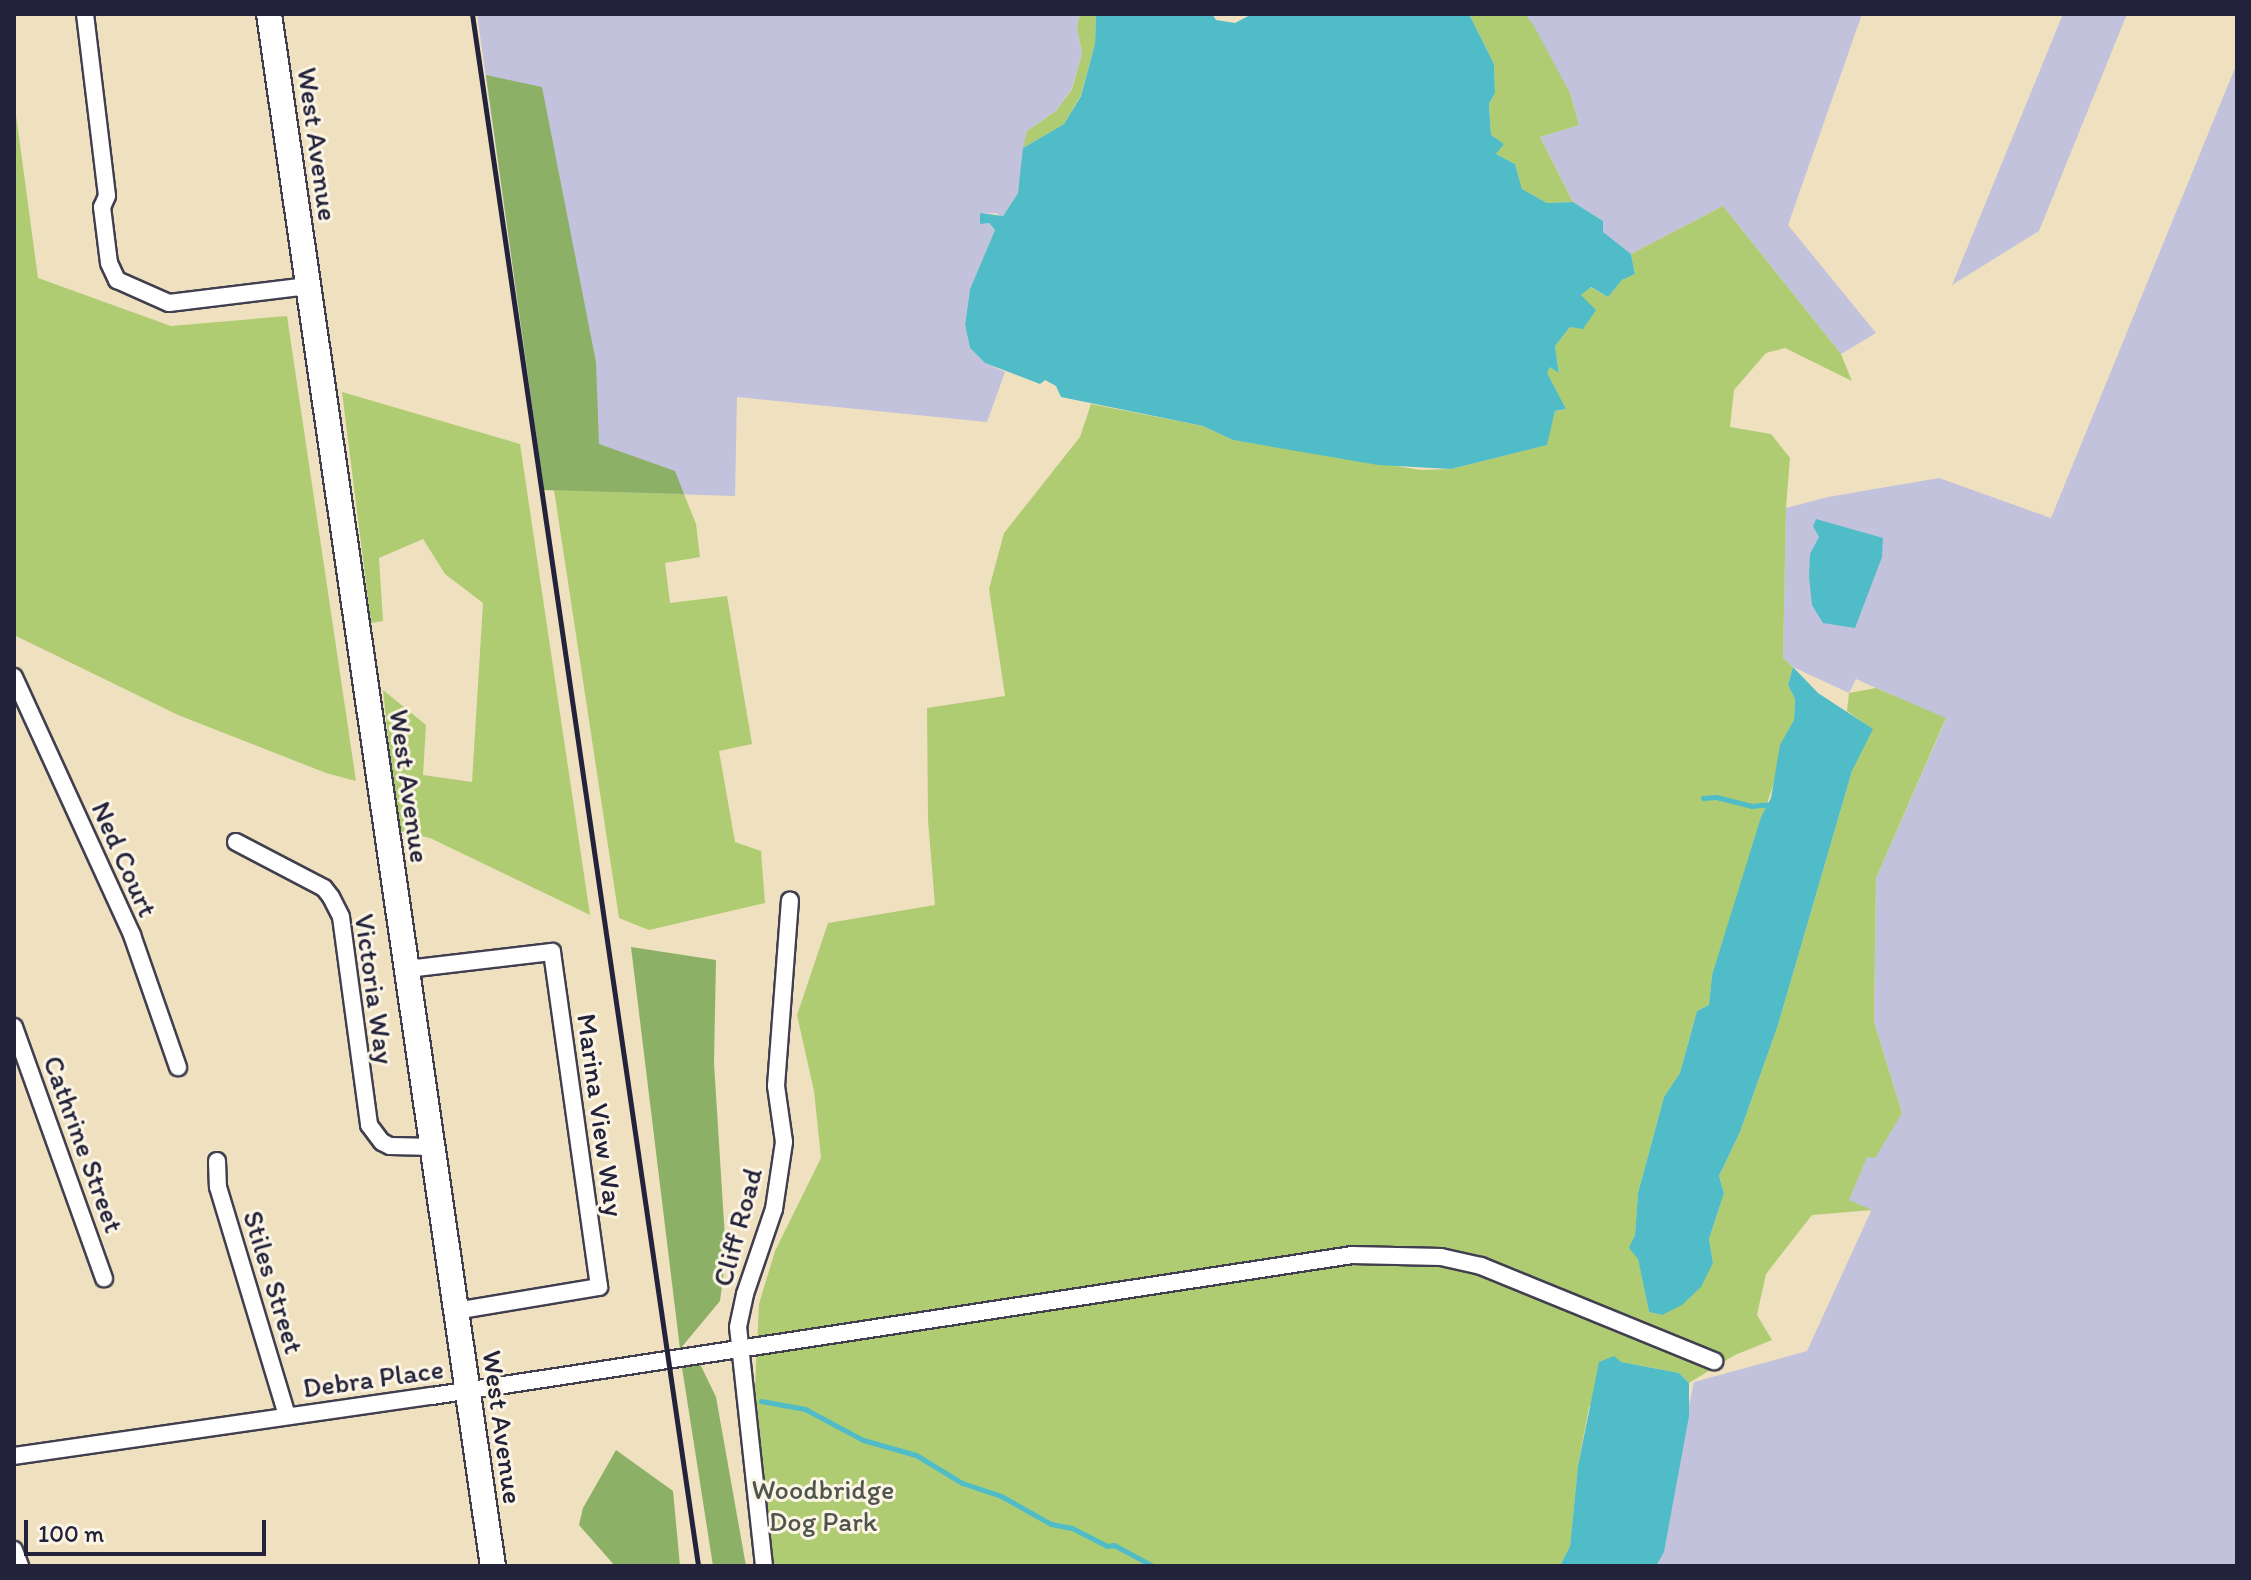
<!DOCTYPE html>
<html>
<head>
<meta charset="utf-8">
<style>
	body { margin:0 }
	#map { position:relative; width:2251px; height:1580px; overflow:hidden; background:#efe1c0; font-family:Itim,sans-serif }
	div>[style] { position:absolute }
	.industrial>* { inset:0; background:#c2c2dc }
	.green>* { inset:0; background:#b0cc73 }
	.forest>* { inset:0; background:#8cb065 }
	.water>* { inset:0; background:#4fbcc8 }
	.stream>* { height:5px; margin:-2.5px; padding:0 2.5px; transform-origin:2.5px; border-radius:2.5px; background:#4fbcc8 }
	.roads { filter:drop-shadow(2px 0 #413f4f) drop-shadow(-2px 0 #413f4f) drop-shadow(0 2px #413f4f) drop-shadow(0 -2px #413f4f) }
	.street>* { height:16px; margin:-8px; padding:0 8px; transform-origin:8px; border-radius:8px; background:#fff }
	.secondary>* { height:24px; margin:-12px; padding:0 12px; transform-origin:12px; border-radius:12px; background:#fff }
	.rail>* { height:5px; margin:-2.5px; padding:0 2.5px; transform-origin:2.5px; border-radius:2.5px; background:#22223b }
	span { translate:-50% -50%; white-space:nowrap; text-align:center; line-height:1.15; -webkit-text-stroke:6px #fcf5e5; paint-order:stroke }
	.street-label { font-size:28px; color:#22223b }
	.park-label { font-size:28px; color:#4d554c }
	.frame { position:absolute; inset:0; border:16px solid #22223b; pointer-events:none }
	.scale { position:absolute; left:24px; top:1520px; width:242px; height:36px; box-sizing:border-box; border:4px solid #22223b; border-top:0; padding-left:10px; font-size:24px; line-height:28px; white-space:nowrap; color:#22223b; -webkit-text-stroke:6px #fcf5e5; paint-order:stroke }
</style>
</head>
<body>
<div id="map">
	<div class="industrial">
		<div style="clip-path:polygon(477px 14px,1080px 14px,1077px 27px,1082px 54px,1072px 88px,1056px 111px,1027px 131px,1018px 193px,1002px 217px,996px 213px,980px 214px,995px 230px,970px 289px,965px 325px,970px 348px,985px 363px,1005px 372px,987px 422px,737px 397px,735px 496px,544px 490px)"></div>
		<div style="clip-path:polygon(1525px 14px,1862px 14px,1788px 225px,1876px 333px,1841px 354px,1723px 206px,1631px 254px,1602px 232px,1603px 221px,1573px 202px,1540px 137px,1579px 125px,1570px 93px)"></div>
		<div style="clip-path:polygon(2063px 14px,2127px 14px,2039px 231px,1952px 285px)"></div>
		<div style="clip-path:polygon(2237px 63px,2237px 1566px,1655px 1566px,1694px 1382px,1807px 1351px,1871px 1211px,1849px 1200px,1867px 1156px,1902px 1113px,1874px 1022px,1876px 878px,1946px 719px,1856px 679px,1849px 693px,1793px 667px,1783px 658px,1786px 508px,1828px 497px,1939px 478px,2051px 518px)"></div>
	</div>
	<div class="green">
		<div style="clip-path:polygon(1080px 14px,1096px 14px,1095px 44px,1081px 95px,1064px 124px,1023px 148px,1027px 131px,1056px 111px,1072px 89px,1082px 54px,1077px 27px)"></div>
		<div style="clip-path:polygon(1469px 14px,1525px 14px,1534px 26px,1570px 93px,1579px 125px,1540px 137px,1573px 202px,1547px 203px,1522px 189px,1515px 164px,1496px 154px,1503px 144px,1491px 135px,1489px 104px,1495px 93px,1494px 64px)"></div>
		<div style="clip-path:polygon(14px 100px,38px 278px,171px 326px,287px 316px,356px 781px,326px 773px,178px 715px,14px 635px)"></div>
		<div style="clip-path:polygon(1723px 206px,1841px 354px,1852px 381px,1785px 348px,1766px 353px,1734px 390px,1730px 427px,1771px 434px,1790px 458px,1786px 508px,1783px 658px,1793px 667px,1788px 685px,1795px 699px,1794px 720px,1712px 975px,1709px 1005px,1697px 1011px,1680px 1073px,1664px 1097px,1638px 1193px,1635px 1235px,1630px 1248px,1638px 1258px,1649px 1312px,1662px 1315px,1713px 1263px,1709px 1239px,1724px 1193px,1719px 1176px,1740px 1132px,1778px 1025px,1852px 771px,1872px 729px,1847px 711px,1849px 693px,1876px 688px,1946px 718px,1876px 878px,1874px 1022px,1902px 1113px,1875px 1158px,1867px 1157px,1849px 1200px,1872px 1210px,1812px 1215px,1766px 1274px,1757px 1315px,1772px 1340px,1735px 1355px,1689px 1383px,1679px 1373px,1621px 1362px,1589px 1407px,1578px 1466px,1570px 1546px,1560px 1566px,767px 1566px,754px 1408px,759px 1304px,775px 1251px,821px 1158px,814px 1091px,797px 1015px,828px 923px,935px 905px,928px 820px,927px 708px,1005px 696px,989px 589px,1004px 533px,1080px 437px,1091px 404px,1203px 426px,1233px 440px,1421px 470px,1451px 469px,1546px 445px,1555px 411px,1566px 409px,1546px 373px,1550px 366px,1559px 372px,1555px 346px,1570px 327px,1581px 295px,1590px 287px,1608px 297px,1622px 280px,1635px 274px,1631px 254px)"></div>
		<div style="clip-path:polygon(342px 392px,520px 444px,590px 915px,430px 838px,398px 831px,383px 690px,426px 725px,423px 775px,472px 782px,483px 603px,445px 574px,423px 539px,379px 558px,383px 621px,371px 623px)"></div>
		<div style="clip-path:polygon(554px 490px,684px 494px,696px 524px,700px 557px,665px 563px,670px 603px,727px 596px,752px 744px,719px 751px,735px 842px,761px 851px,765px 903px,649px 930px,619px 918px)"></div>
	</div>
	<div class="forest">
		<div style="clip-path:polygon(486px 75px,542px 87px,596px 362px,599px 444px,675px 471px,684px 494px,544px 490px)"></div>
		<div style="clip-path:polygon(631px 947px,716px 960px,714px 1063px,726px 1255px,720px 1301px,680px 1349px)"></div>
		<div style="clip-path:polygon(681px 1361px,700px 1364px,716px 1397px,746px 1566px,713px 1566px)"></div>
		<div style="clip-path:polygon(616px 1450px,673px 1491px,680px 1566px,615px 1566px,579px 1525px,583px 1508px)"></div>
	</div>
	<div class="water">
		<div style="clip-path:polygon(1096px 14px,1212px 14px,1216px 20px,1235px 23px,1252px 14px,1469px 14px,1494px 64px,1495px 93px,1489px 104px,1491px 135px,1504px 144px,1496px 154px,1515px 164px,1522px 189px,1547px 203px,1573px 202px,1603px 221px,1603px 232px,1631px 254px,1635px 274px,1622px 280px,1608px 297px,1591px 287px,1581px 295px,1596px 310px,1583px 329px,1570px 327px,1555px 346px,1559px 373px,1550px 367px,1547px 373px,1566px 409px,1555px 411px,1547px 445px,1451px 469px,1378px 465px,1233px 440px,1203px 426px,1061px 397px,1056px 386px,1045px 380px,1040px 384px,985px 363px,970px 348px,965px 325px,970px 289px,995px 230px,989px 223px,980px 224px,980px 213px,1003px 216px,1018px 193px,1023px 148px,1064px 124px,1081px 96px,1095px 44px)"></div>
		<div style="clip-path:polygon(1816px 519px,1883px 538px,1882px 557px,1855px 628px,1823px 623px,1812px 605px,1809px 577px,1810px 554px,1819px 537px,1813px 526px)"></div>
		<div style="clip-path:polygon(1793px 667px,1818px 693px,1873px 729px,1852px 771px,1778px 1025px,1740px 1132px,1719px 1176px,1724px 1193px,1709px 1239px,1713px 1263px,1701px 1287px,1682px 1305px,1662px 1315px,1649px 1312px,1638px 1259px,1629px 1248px,1635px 1235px,1638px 1193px,1664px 1097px,1680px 1073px,1697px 1011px,1709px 1005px,1712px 975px,1761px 817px,1771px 798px,1780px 745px,1794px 720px,1795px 699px,1788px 685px)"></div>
		<div style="clip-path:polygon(1614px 1356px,1621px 1362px,1679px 1373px,1689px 1383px,1689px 1416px,1664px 1552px,1656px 1566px,1560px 1566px,1570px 1546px,1578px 1466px,1599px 1362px)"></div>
	</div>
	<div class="stream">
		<div style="left:1703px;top:798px;width:13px;rotate:-4deg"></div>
		<div style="left:1716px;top:797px;width:36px;rotate:14deg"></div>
		<div style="left:1751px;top:806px;width:22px;rotate:-5deg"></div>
		<div style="left:761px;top:1401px;width:45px;rotate:10.3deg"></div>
		<div style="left:805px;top:1409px;width:66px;rotate:28.1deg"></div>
		<div style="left:863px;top:1440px;width:55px;rotate:15.8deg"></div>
		<div style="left:916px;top:1455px;width:54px;rotate:31.3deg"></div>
		<div style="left:962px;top:1483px;width:41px;rotate:18.4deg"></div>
		<div style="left:1001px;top:1496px;width:57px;rotate:29.2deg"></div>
		<div style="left:1051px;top:1524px;width:21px;rotate:11deg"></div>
		<div style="left:1072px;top:1528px;width:39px;rotate:27deg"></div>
		<div style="left:1107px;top:1546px;width:7px;rotate:-8deg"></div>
		<div style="left:1114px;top:1545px;width:44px;rotate:28.3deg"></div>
	</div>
	<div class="roads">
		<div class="street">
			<div style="left:85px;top:14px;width:183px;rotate:83.1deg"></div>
			<div style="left:107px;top:196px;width:12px;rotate:114deg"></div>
			<div style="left:102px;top:207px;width:56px;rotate:82.9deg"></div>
			<div style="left:109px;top:263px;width:19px;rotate:65deg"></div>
			<div style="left:117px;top:280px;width:57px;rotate:23.9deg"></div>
			<div style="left:169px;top:303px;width:140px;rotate:-7deg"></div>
			<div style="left:14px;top:677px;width:284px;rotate:65.4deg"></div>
			<div style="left:132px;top:935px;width:140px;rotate:70.8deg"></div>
			<div style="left:236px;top:842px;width:99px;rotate:27.6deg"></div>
			<div style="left:324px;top:888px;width:11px;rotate:52deg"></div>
			<div style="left:331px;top:897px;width:22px;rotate:63deg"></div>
			<div style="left:341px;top:917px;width:210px;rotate:82.3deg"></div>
			<div style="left:369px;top:1125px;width:21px;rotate:53deg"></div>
			<div style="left:382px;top:1142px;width:9px;rotate:27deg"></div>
			<div style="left:390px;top:1146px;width:45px;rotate:1.3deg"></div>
			<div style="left:407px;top:969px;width:146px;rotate:-6.7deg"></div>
			<div style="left:552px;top:952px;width:338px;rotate:82deg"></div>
			<div style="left:599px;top:1287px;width:146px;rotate:170.5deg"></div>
			<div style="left:14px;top:1027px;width:267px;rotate:70.3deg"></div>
			<div style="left:217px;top:1161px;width:26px;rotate:88deg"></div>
			<div style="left:218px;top:1187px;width:239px;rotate:73.2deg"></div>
			<div style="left:14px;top:1456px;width:422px;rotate:-8.2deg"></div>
			<div style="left:432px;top:1396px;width:931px;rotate:-8.71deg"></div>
			<div style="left:1352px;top:1255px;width:89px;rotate:1.3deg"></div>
			<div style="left:1441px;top:1257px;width:41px;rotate:12.7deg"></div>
			<div style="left:1481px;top:1266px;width:252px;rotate:22.2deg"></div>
			<div style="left:14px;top:1550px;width:17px;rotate:69deg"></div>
			<div style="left:764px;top:1566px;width:240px;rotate:-96.2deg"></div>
			<div style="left:738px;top:1327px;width:34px;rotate:-78deg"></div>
			<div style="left:745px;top:1294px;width:90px;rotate:-71.2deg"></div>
			<div style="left:774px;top:1209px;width:68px;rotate:-81.5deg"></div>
			<div style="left:784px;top:1142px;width:57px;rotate:-98.1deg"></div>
			<div style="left:776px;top:1086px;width:186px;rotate:-85.7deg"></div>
		</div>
		<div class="secondary">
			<div style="left:269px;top:14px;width:1568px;rotate:81.79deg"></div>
		</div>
	</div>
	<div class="rail">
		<div style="left:472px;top:14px;width:1568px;rotate:81.71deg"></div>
	</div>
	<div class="street-label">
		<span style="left:318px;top:144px;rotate:82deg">West Avenue</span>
		<span style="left:410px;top:786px;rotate:82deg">West Avenue</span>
		<span style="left:125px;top:859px;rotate:66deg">Ned Court</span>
		<span style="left:375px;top:989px;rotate:82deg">Victoria Way</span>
		<span style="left:601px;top:1115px;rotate:82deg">Marina View Way</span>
		<span style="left:84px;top:1144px;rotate:70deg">Cathrine Street</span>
		<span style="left:737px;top:1227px;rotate:-75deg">Cliff Road</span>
		<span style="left:274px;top:1282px;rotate:73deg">Stiles Street</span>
		<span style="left:373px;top:1378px;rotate:-8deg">Debra Place</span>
		<span style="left:503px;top:1427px;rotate:82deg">West Avenue</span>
	</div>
	<div class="park-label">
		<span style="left:823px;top:1505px">Woodbridge<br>Dog Park</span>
	</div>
	<div class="frame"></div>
	<div class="scale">100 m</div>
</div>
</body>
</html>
